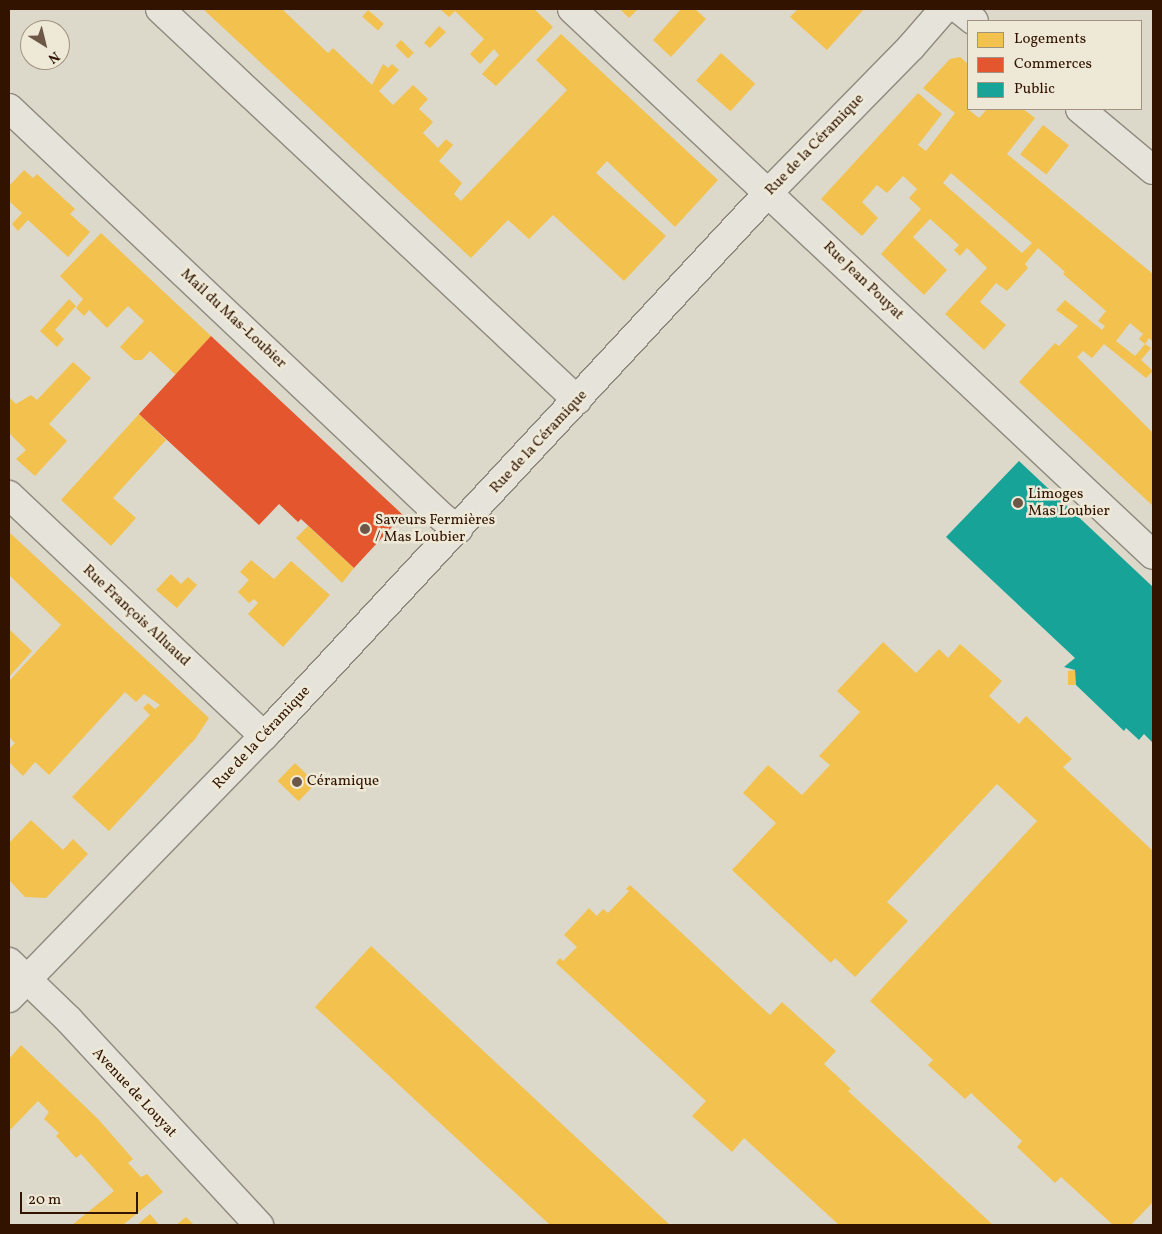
<!DOCTYPE html>
<html>
<head>
<meta charset="utf-8">
<style>
	body { margin:0 }
	#map { position:relative; width:1162px; height:1234px; overflow:hidden; background:#ddd9ca; font-family:Vollkorn,serif }
	div>[style] { position:absolute }
	.homes>* { inset:0; background:#f2c14e; transform-origin:0 0 }
	.shops>* { inset:0; background:#e4572e }
	.public>* { inset:0; background:#17a398 }
	.roads { filter:drop-shadow(1px 0 #8f897e) drop-shadow(-1px 0 #8f897e) drop-shadow(0 1px #8f897e) drop-shadow(0 -1px #8f897e) }
	.minor>* { height:28px; margin:-14px; padding:0 14px; transform-origin:14px; border-radius:14px; background:#e6e3db }
	.dots>* { width:14px; height:14px; translate:-50% -50%; box-sizing:border-box; border:2px solid #eee9d7; border-radius:50% }
	span { translate:-50% -50%; white-space:nowrap; text-align:center; line-height:1.15; -webkit-text-stroke:5px #eee9d7; paint-order:stroke }
	.street-label { font-size:15px; color:#311300 }
	.poi-label { font-size:15px; color:#311300 }
	.left { translate:0 -50%; text-align:left }
	.frame { position:absolute; inset:0; border:10px solid #311300; pointer-events:none }
	.legend { position:absolute; left:967px; top:20px; width:175px; height:90px; box-sizing:border-box; background:#eee9d7; border:1px solid #a29381; margin:0; padding:6px 9px; list-style:none; font-size:15px; color:#311300 }
	.legend li { display:flex; align-items:center; gap:10px; height:25px }
	.legend b { width:25px; border:1px solid #a29381 }
	.north { position:absolute; left:20px; top:20px; width:50px; height:50px; box-sizing:border-box; background:#eee9d7; border:1px solid #a29381; border-radius:50%; rotate:144deg; font-size:14px; font-weight:700; line-height:20px; text-align:center; color:#311300 }
	.north::after { content:''; display:block; margin:auto; width:18px; height:22px; background:#6d5847; clip-path:polygon(50% 0,100% 100%,50% 72%,0 100%) }
	.scale { position:absolute; left:20px; top:1192px; width:118px; height:22px; box-sizing:border-box; border:2px solid #311300; border-top:0; padding-left:6px; font-size:15px; line-height:18px; white-space:nowrap; color:#311300; -webkit-text-stroke:4px #eee9d7; paint-order:stroke }
</style>
</head>
<body>
<div id="map">
	<div class="homes">
		<div style="clip-path:polygon(203px 9px,282px 9px,328px 53px,333px 48px,372px 85px,383px 64px,388px 68px,392px 64px,399px 70px,379px 91px,393px 105px,413px 85px,428px 99px,419px 109px,433px 122px,423px 133px,438px 148px,446px 139px,453px 145px,439px 161px,462px 183px,454px 194px,461px 201px,567px 90px,536px 60px,561px 34px,718px 180px,675px 227px,607px 161px,596px 173px,666px 236px,624px 281px,553px 215px,529px 239px,508px 220px,471px 258px)"></div>
		<div style="clip-path:polygon(440px 9px,534px 9px,553px 27px,496px 86px,482px 74px,499px 55px,494px 49px,480px 64px,470px 54px,484px 39px,455px 11px,449px 17px)"></div>
		<div style="clip-path:polygon(620px 9px,638px 9px,629px 18px)"></div>
		<div style="clip-path:polygon(681px 9px,695px 9px,706px 19px,671px 57px,653px 40px)"></div>
		<div style="clip-path:polygon(798px 9px,864px 9px,827px 50px,790px 17px)"></div>
		<div style="left:368px;top:10px;width:21px;height:9px;rotate:41deg"></div>
		<div style="clip-path:polygon(439px 26px,446px 32px,430px 48px,424px 43px)"></div>
		<div style="left:401px;top:40px;width:18px;height:8px;rotate:45deg"></div>
		<div style="left:721px;top:53px;width:46px;height:37px;rotate:42deg"></div>
		<div style="clip-path:polygon(evenodd,960px 57px,968px 64px,969px 110px,979px 118px,987px 109px,1023px 109px,1035px 118px,1007px 154px,1153px 274px,1153px 342px,1149px 338px,1145px 344px,1151px 348px,1141px 360px,1153px 371px,1146px 378px,1104px 344px,1092px 358px,1083px 351px,1077px 357px,1153px 433px,1153px 506px,1019px 382px,1055px 343px,1059px 346px,1078px 326px,1056px 310px,1065px 300px,1102px 330px,1105px 326px,1098px 321px,1106px 311px,1063px 274px,1065px 272px,1038px 248px,1025px 264px,1028px 268px,1007px 291px,996px 283px,980px 302px,1006px 325px,984px 350px,945px 314px,987px 268px,967px 248px,960px 256px,954px 250px,959px 245px,930px 219px,913px 237px,947px 270px,924px 295px,881px 254px,921px 209px,909px 198px,917px 189px,903px 176px,887px 193px,877px 185px,862px 202px,878px 218px,862px 236px,821px 199px,918px 93px,942px 114px,918px 145px,926px 151px,955px 113px,923px 88px,950px 59px,960px 57px,951px 173px,1032px 243px,1022px 253px,943px 183px,951px 173px,960px 57px,1130px 323px,1143px 334px,1139px 339px,1145px 344px,1135px 356px,1116px 341px,1130px 323px)"></div>
		<div style="left:1043px;top:125px;width:33px;height:37px;rotate:38deg"></div>
		<div style="clip-path:polygon(24px 170px,33px 178px,37px 174px,75px 209px,70px 214px,90px 232px,68px 257px,28px 220px,18px 231px,12px 224px,22px 213px,9px 201px,9px 186px)"></div>
		<div style="clip-path:polygon(101px 233px,211px 336px,176px 375px,150px 351px,142px 360px,134px 360px,120px 347px,144px 321px,128px 306px,107px 328px,89px 310px,84px 316px,76px 308px,83px 299px,60px 276px)"></div>
		<div style="clip-path:polygon(69px 299px,76px 306px,55px 330px,64px 339px,57px 347px,40px 331px)"></div>
		<div style="clip-path:polygon(73px 362px,91px 378px,49px 424px,67px 441px,35px 476px,16px 459px,26px 450px,9px 433px,9px 397px,16px 404px,31px 395px,37px 400px)"></div>
		<div style="clip-path:polygon(139px 414px,166px 440px,113px 498px,136px 518px,111px 546px,61px 500px)"></div>
		<div style="clip-path:polygon(308px 526px,354px 568px,342px 583px,296px 538px)"></div>
		<div style="clip-path:polygon(9px 532px,209px 718px,195px 739px,109px 831px,72px 797px,150px 715px,143px 708px,148px 703px,155px 709px,160px 705px,144px 694px,136px 702px,125px 692px,49px 775px,35px 762px,23px 776px,9px 762px,9px 749px,15px 743px,9px 737px,9px 681px,61px 625px,9px 575px)"></div>
		<div style="clip-path:polygon(251px 560px,274px 579px,291px 561px,330px 595px,283px 647px,248px 614px,258px 603px,254px 599px,249px 603px,238px 592px,249px 580px,240px 572px)"></div>
		<div style="clip-path:polygon(171px 574px,181px 584px,188px 577px,197px 585px,177px 608px,156px 590px)"></div>
		<div style="clip-path:polygon(9px 629px,32px 651px,9px 677px)"></div>
		<div style="clip-path:polygon(883px 642px,916px 673px,939px 649px,948px 658px,960px 644px,1002px 681px,989px 696px,1019px 724px,1026px 716px,1072px 759px,1063px 767px,1153px 851px,1153px 1202px,1131px 1225px,1113px 1225px,1061px 1177px,1055px 1183px,1017px 1147px,1022px 1141px,971px 1093px,965px 1099px,928px 1065px,933px 1060px,870px 1001px,1037px 821px,997px 784px,887px 902px,908px 921px,855px 977px,835px 958px,831px 963px,732px 870px,776px 823px,743px 793px,768px 765px,802px 795px,830px 765px,819px 756px,860px 712px,837px 691px)"></div>
		<div style="clip-path:polygon(1075px 670px,1076px 685px,1068px 685px,1068px 671px)"></div>
		<div style="left:295px;top:763px;width:29px;height:25px;rotate:44deg"></div>
		<div style="clip-path:polygon(31px 820px,63px 850px,73px 839px,88px 854px,46px 898px,25px 897px,9px 880px,9px 843px)"></div>
		<div style="clip-path:polygon(630px 885px,770px 1015px,782px 1002px,836px 1051px,824px 1064px,851px 1089px,848px 1091px,993px 1225px,839px 1225px,744px 1138px,732px 1152px,692px 1116px,706px 1101px,556px 963px,560px 958px,563px 961px,577px 947px,564px 935px,589px 908px,597px 916px,603px 909px,608px 913px,629px 891px,626px 889px)"></div>
		<div style="clip-path:polygon(371px 946px,670px 1225px,550px 1225px,315px 1007px)"></div>
		<div style="clip-path:polygon(21px 1045px,98px 1119px,133px 1159px,128px 1163px,141px 1177px,147px 1174px,163px 1192px,123px 1225px,72px 1225px,114px 1191px,81px 1154px,76px 1158px,56px 1136px,59px 1133px,44px 1119px,49px 1112px,38px 1101px,9px 1131px,9px 1059px)"></div>
		<div style="clip-path:polygon(150px 1214px,159px 1225px,137px 1225px)"></div>
		<div style="clip-path:polygon(186px 1217px,194px 1225px,176px 1225px)"></div>
	</div>
	<div class="shops">
		<div style="clip-path:polygon(211px 336px,403px 515px,354px 568px,301px 519px,298px 522px,279px 504px,259px 525px,139px 414px)"></div>
	</div>
	<div class="public">
		<div style="clip-path:polygon(1019px 461px,1153px 587px,1153px 743px,1144px 734px,1139px 740px,1126px 728px,1124px 731px,1076px 685px,1075px 670px,1064px 667px,1075px 658px,946px 537px)"></div>
	</div>
	<div class="roads">
		<div class="minor">
			<div style="left:160px;top:9px;width:572px;rotate:43.16deg"></div>
			<div style="left:572px;top:9px;width:797px;rotate:43.22deg"></div>
			<div style="left:959px;top:9px;width:19px;rotate:39deg"></div>
			<div style="left:9px;top:108px;width:597px;rotate:43.37deg"></div>
			<div style="left:443px;top:518px;width:19px;rotate:35deg"></div>
			<div style="left:1080px;top:109px;width:95px;rotate:39.9deg"></div>
			<div style="left:9px;top:495px;width:351px;rotate:43.4deg"></div>
			<div style="left:9px;top:962px;width:83px;rotate:44deg"></div>
			<div style="left:69px;top:1020px;width:280px;rotate:47.2deg"></div>
			<div style="left:9px;top:998px;width:366px;rotate:-45.8deg"></div>
			<div style="left:264px;top:736px;width:742px;rotate:-47.13deg"></div>
			<div style="left:769px;top:192px;width:203px;rotate:-45.6deg"></div>
			<div style="left:911px;top:47px;width:50px;rotate:-49deg"></div>
		</div>
	</div>
	<div class="dots">
		<div style="left:1018px;top:503px;background:#6d5847"></div>
		<div style="left:365px;top:529px;background:#6d5847"></div>
		<div style="left:297px;top:782px;background:#6d5847"></div>
	</div>
	<div class="street-label">
		<span style="left:815px;top:145px;rotate:-46deg">Rue de la Céramique</span>
		<span style="left:863px;top:281px;rotate:44deg">Rue Jean Pouyat</span>
		<span style="left:233px;top:319px;rotate:43deg">Mail du Mas-Loubier</span>
		<span style="left:539px;top:442px;rotate:-47deg">Rue de la Céramique</span>
		<span style="left:136px;top:616px;rotate:43deg">Rue François Alluaud</span>
		<span style="left:262px;top:738px;rotate:-47deg">Rue de la Céramique</span>
		<span style="left:134px;top:1093px;rotate:47deg">Avenue de Louyat</span>
	</div>
	<div class="poi-label">
		<span class="left" style="left:1028px;top:503px">Limoges<br>Mas Loubier</span>
		<span class="left" style="left:375px;top:529px">Saveurs Fermières<br>/ Mas Loubier</span>
		<span class="left" style="left:307px;top:782px">Céramique</span>
	</div>
	<div class="frame"></div>
	<ul class="legend">
	<li><b style="height:14px;background:#f2c14e"></b>Logements</li>
	<li><b style="height:14px;background:#e4572e"></b>Commerces</li>
	<li><b style="height:14px;background:#17a398"></b>Public</li>
	</ul>
	<div class="north">N</div>
	<div class="scale">20 m</div>
</div>
</body>
</html>
